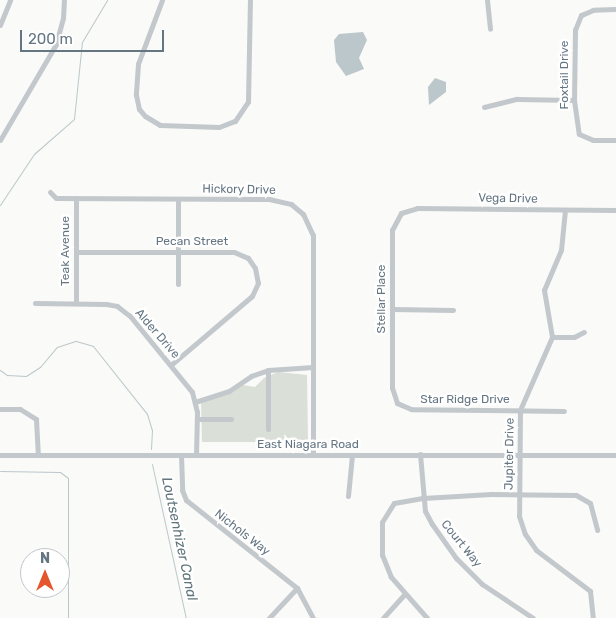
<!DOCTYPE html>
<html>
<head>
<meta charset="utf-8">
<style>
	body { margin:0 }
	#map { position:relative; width:616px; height:618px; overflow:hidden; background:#fafaf8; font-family:Rubik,sans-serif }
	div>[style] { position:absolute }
	.green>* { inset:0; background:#dadfd7 }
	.water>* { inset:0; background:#bbc7cb }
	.stream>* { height:1px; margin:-0.5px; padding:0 0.5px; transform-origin:0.5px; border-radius:0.5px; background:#bbc7cb }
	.minor>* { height:5px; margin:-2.5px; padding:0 2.5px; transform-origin:2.5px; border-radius:2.5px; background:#c3c8cc }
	span { translate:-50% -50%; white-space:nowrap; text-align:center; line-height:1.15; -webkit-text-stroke:5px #fff; paint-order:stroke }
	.street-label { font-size:12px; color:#657683 }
	.water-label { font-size:14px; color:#60757c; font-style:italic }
	.north { position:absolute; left:20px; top:548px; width:50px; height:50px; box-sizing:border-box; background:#fff; border:1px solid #c1c8cd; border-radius:50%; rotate:0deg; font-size:14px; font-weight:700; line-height:20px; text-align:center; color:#657683 }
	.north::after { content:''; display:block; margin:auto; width:18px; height:22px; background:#e4572e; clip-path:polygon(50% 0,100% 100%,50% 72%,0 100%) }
	.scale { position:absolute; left:20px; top:30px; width:144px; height:22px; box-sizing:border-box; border:2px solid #657683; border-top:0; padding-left:6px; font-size:15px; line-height:18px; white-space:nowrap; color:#657683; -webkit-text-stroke:4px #fff; paint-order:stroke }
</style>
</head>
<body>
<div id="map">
	<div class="green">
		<div style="clip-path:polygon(278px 372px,307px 375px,308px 442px,202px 442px,201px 402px,243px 385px,255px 387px,264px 378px)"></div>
	</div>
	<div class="water">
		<div style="clip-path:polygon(363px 32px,367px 40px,359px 58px,364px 69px,346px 76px,336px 62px,334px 40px,339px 34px)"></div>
		<div style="clip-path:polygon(435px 78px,446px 82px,446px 92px,429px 105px,428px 87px)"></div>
	</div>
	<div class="stream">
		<div style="left:0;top:205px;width:61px;rotate:-56.3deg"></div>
		<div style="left:34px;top:154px;width:53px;rotate:-41.2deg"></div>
		<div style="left:74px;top:119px;width:77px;rotate:-84.1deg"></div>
		<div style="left:82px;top:42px;width:49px;rotate:-59.2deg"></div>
		<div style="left:0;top:370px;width:9px;rotate:36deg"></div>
		<div style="left:7px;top:375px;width:19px;rotate:3deg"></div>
		<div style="left:26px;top:376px;width:17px;rotate:-33deg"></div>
		<div style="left:40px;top:367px;width:26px;rotate:-50deg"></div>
		<div style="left:57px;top:347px;width:20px;rotate:-18deg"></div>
		<div style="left:76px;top:341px;width:18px;rotate:16deg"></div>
		<div style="left:93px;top:346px;width:87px;rotate:51.5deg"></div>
		<div style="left:147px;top:414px;width:17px;rotate:73deg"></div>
		<div style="left:152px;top:430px;width:19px;rotate:93deg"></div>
		<div style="left:152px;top:464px;width:158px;rotate:77.6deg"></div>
		<div style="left:0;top:471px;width:60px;rotate:1deg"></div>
		<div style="left:60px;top:472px;width:10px;rotate:37deg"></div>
		<div style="left:68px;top:478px;width:140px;rotate:90deg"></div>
	</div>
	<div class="minor">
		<div style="left:162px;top:0;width:68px;rotate:110.6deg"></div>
		<div style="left:138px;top:64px;width:31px;rotate:94deg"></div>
		<div style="left:136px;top:95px;width:14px;rotate:78deg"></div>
		<div style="left:139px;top:109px;width:9px;rotate:49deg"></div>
		<div style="left:145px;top:116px;width:17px;rotate:31deg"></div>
		<div style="left:160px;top:125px;width:59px;rotate:1.9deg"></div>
		<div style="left:219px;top:127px;width:17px;rotate:-21deg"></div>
		<div style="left:235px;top:121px;width:23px;rotate:-56deg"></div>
		<div style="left:248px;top:102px;width:102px;rotate:-88.9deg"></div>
		<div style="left:487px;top:0;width:29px;rotate:84deg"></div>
		<div style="left:616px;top:9px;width:23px;rotate:178deg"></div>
		<div style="left:593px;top:10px;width:13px;rotate:157deg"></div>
		<div style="left:581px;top:15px;width:16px;rotate:112deg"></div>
		<div style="left:575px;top:30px;width:70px;rotate:90.8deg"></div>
		<div style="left:574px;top:100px;width:34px;rotate:82deg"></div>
		<div style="left:579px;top:134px;width:15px;rotate:23deg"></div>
		<div style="left:593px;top:140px;width:23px"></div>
		<div style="left:0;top:25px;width:27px;rotate:-68deg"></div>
		<div style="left:484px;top:107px;width:34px;rotate:-14deg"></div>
		<div style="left:517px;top:99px;width:57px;rotate:1deg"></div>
		<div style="left:0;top:140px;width:111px;rotate:-59.7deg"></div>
		<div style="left:56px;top:44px;width:27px;rotate:-75deg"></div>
		<div style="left:63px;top:18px;width:18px;rotate:-87deg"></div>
		<div style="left:50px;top:192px;width:8px;rotate:45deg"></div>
		<div style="left:56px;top:198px;width:213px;rotate:0.3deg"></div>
		<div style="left:269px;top:199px;width:23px;rotate:13deg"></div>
		<div style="left:291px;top:204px;width:16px;rotate:40deg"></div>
		<div style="left:303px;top:214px;width:23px;rotate:65deg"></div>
		<div style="left:313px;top:235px;width:219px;rotate:90deg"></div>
		<div style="left:178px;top:199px;width:85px;rotate:90deg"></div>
		<div style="left:565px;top:210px;width:40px;rotate:95.7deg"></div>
		<div style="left:561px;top:250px;width:43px;rotate:113deg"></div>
		<div style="left:544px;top:290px;width:48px;rotate:80.3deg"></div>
		<div style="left:552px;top:337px;width:80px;rotate:113.7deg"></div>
		<div style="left:520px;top:410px;width:106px;rotate:90.5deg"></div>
		<div style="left:519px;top:516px;width:19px;rotate:72deg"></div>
		<div style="left:525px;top:534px;width:19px;rotate:55deg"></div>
		<div style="left:536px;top:550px;width:68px;rotate:37.2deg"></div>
		<div style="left:590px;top:591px;width:27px;rotate:84deg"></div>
		<div style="left:76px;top:252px;width:158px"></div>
		<div style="left:234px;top:252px;width:15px;rotate:23deg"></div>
		<div style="left:248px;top:258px;width:12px;rotate:55deg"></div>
		<div style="left:255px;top:268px;width:15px;rotate:79deg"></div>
		<div style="left:258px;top:283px;width:14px;rotate:115deg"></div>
		<div style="left:252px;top:296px;width:106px;rotate:139.6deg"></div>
		<div style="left:35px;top:303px;width:71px;rotate:0.8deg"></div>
		<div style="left:106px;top:304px;width:11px;rotate:10deg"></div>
		<div style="left:117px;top:306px;width:16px;rotate:38deg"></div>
		<div style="left:130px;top:316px;width:98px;rotate:50.8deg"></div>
		<div style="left:192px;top:392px;width:21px;rotate:76deg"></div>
		<div style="left:197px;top:412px;width:43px;rotate:91.3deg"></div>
		<div style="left:76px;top:303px;width:105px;rotate:-90deg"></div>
		<div style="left:393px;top:309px;width:60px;rotate:1deg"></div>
		<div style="left:552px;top:337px;width:22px"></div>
		<div style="left:574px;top:337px;width:11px;rotate:-27deg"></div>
		<div style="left:268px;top:370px;width:59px;rotate:90deg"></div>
		<div style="left:195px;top:402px;width:36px;rotate:-18deg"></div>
		<div style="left:229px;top:391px;width:27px;rotate:-34deg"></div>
		<div style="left:251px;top:376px;width:18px;rotate:-19deg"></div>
		<div style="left:268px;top:370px;width:45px;rotate:-3.8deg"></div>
		<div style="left:0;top:409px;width:20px"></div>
		<div style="left:20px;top:409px;width:19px;rotate:32deg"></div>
		<div style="left:36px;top:419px;width:36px;rotate:87deg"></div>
		<div style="left:564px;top:411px;width:153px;rotate:-179.3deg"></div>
		<div style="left:411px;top:409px;width:15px;rotate:-157deg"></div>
		<div style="left:397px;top:403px;width:16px;rotate:-108deg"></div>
		<div style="left:392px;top:388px;width:158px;rotate:-90deg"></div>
		<div style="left:392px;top:230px;width:19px;rotate:-62deg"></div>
		<div style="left:401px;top:213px;width:17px;rotate:-17deg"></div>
		<div style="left:417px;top:208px;width:199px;rotate:0.6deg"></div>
		<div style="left:197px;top:419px;width:34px"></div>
		<div style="left:420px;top:454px;width:57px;rotate:85deg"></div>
		<div style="left:425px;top:511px;width:15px;rotate:62deg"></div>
		<div style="left:432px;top:524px;width:42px;rotate:54.8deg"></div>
		<div style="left:456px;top:558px;width:37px;rotate:45deg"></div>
		<div style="left:482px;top:584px;width:61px;rotate:33.7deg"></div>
		<div style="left:0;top:455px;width:616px"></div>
		<div style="left:181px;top:455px;width:35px;rotate:88deg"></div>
		<div style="left:182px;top:490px;width:11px;rotate:68deg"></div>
		<div style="left:186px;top:500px;width:142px;rotate:38.4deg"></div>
		<div style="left:297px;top:588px;width:34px;rotate:62deg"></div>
		<div style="left:348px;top:496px;width:41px;rotate:-84.4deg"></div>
		<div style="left:269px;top:618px;width:41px;rotate:-47deg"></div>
		<div style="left:383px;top:618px;width:31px;rotate:-48deg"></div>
		<div style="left:427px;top:618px;width:55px;rotate:-131.3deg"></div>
		<div style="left:391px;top:577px;width:24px;rotate:-112deg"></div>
		<div style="left:382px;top:555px;width:33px;rotate:-90deg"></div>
		<div style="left:382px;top:522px;width:22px;rotate:-58deg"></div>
		<div style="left:394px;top:503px;width:29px;rotate:-10deg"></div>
		<div style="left:423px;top:498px;width:68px;rotate:-3.4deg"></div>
		<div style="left:491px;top:494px;width:85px;rotate:0.7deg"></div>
		<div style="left:576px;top:495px;width:16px;rotate:30deg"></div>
		<div style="left:590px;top:503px;width:28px;rotate:75deg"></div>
	</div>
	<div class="street-label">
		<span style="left:565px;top:75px;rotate:-90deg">Foxtail Drive</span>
		<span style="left:239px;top:190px;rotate:1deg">Hickory Drive</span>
		<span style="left:508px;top:199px;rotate:1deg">Vega Drive</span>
		<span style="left:192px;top:242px">Pecan Street</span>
		<span style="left:66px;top:251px;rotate:-90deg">Teak Avenue</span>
		<span style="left:382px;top:299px;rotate:-90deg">Stellar Place</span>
		<span style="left:157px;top:334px;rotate:49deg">Alder Drive</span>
		<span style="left:465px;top:400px">Star Ridge Drive</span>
		<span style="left:308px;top:445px">East Niagara Road</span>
		<span style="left:510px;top:454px;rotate:-89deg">Jupiter Drive</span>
		<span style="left:242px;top:533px;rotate:38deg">Nichols Way</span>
		<span style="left:461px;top:544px;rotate:51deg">Court Way</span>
	</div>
	<div class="water-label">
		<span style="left:179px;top:539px;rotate:78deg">Loutsenhizer Canal</span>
	</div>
	<div class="north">N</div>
	<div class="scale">200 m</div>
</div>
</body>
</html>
